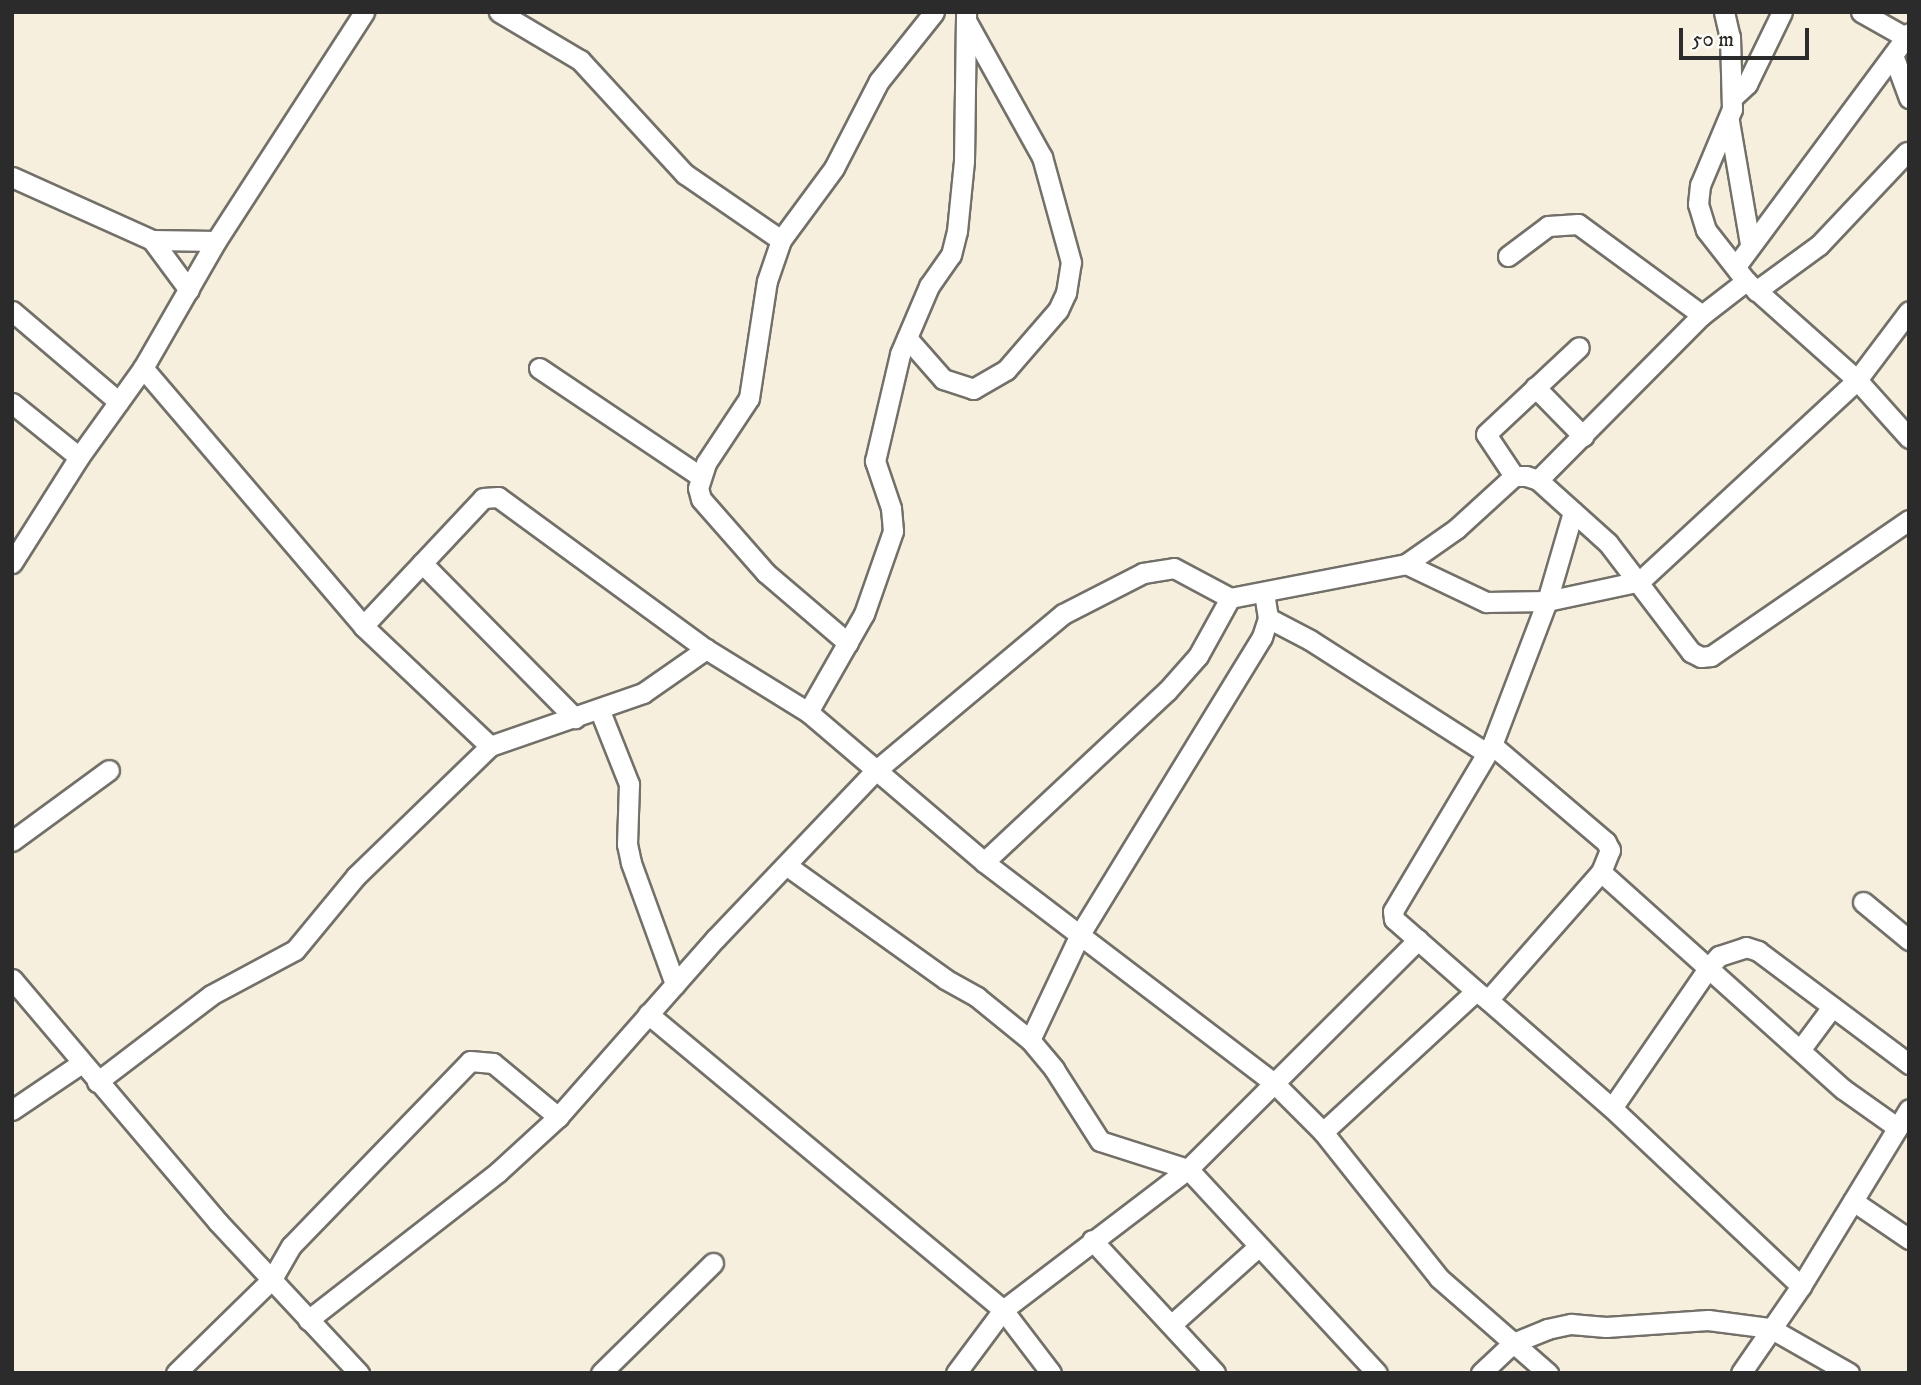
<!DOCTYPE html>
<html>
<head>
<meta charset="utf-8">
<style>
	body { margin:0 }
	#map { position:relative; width:1921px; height:1385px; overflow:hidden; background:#f6efdd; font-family:"IM FELL DW Pica",serif }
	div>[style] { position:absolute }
	.roads { filter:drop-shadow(2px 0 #727069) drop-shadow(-2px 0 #727069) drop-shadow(0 2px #727069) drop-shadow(0 -2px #727069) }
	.street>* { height:19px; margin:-9.5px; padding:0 9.5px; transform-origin:9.5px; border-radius:9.5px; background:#fff }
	span { translate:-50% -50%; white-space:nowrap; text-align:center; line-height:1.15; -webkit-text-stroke:5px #fdfcf7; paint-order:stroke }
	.frame { position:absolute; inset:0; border:14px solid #2b2b2b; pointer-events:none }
	.scale { position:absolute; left:1679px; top:28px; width:130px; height:32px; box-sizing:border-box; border:4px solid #2b2b2b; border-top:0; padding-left:9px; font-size:21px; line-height:24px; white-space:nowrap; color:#2b2b2b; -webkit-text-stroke:5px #fdfcf7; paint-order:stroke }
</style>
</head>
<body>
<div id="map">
	<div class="roads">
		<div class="street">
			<div style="left:499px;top:12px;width:94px;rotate:30.7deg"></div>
			<div style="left:580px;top:60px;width:155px;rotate:47.4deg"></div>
			<div style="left:685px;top:174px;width:116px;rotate:34.5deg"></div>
			<div style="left:1724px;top:12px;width:26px;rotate:77deg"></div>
			<div style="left:1730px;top:37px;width:72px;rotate:88.4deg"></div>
			<div style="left:1732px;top:109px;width:82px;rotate:112.8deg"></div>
			<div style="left:1700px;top:185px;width:19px;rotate:96deg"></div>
			<div style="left:1698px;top:204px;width:27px;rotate:73deg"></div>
			<div style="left:1706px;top:230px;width:65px;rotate:51.9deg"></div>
			<div style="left:1861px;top:12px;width:55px;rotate:29.4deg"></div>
			<div style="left:1893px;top:55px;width:46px;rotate:69.6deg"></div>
			<div style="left:1732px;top:98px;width:21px;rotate:-43deg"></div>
			<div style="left:1747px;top:84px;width:80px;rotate:-64.1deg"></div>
			<div style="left:1729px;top:121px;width:125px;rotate:80.3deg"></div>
			<div style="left:12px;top:177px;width:154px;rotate:24.2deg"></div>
			<div style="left:152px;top:240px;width:64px;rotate:0.9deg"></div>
			<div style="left:152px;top:240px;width:62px;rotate:53.5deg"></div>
			<div style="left:1508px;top:256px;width:50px;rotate:-36.9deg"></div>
			<div style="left:1548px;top:226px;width:30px;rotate:-4deg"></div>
			<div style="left:1578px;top:224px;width:154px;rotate:36.3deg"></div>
			<div style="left:1736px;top:266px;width:290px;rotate:-53.4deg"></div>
			<div style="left:1756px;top:291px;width:78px;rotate:-36.1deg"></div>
			<div style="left:1819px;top:245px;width:128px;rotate:-46.6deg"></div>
			<div style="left:12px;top:311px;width:140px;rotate:40.4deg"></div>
			<div style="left:907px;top:338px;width:55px;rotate:48.7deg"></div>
			<div style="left:943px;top:379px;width:32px;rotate:18deg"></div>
			<div style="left:973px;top:389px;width:38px;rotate:-30deg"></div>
			<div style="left:1006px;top:370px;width:79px;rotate:-49.1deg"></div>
			<div style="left:1058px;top:310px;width:19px;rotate:-65deg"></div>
			<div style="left:1066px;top:293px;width:31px;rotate:-81deg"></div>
			<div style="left:1071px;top:262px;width:109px;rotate:-105.4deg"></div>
			<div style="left:1042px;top:157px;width:154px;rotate:-119.1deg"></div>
			<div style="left:143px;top:368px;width:339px;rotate:49.5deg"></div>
			<div style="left:363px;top:626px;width:175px;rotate:43.4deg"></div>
			<div style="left:539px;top:368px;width:194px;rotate:33.9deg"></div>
			<div style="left:1535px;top:387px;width:69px;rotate:45.6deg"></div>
			<div style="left:12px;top:403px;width:86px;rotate:38.9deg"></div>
			<div style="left:1514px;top:476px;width:50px;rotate:-123.7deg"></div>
			<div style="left:1486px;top:434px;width:127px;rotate:-43.1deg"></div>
			<div style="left:1538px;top:480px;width:233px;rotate:-45.2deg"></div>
			<div style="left:1702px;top:315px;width:56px;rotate:-37.7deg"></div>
			<div style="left:1746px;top:281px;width:149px;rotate:41.7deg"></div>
			<div style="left:1857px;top:380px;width:78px;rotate:48.1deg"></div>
			<div style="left:12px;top:563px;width:125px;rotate:-57.7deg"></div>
			<div style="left:79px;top:457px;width:110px;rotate:-54.3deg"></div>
			<div style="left:143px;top:368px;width:146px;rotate:-60.1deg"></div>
			<div style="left:216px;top:241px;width:273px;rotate:-57.1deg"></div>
			<div style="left:422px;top:563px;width:218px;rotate:45.4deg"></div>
			<div style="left:1406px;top:564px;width:89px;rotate:25.4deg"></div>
			<div style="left:1486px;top:602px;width:61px;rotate:-0.9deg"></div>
			<div style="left:1547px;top:601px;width:95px;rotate:-12.1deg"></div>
			<div style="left:1640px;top:581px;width:296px;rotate:-42.8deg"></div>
			<div style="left:1857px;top:380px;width:86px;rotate:-53deg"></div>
			<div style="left:1268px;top:618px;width:47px;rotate:27.6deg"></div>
			<div style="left:1310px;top:640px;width:210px;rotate:32.6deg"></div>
			<div style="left:363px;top:626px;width:175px;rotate:-46.8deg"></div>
			<div style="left:483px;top:498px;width:15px;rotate:-4deg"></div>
			<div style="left:498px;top:497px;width:258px;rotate:36.2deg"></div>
			<div style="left:706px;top:649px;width:120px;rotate:31.7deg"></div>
			<div style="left:808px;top:712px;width:231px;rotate:40.4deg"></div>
			<div style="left:984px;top:862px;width:365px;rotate:37.3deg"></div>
			<div style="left:1274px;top:1083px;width:69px;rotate:45deg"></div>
			<div style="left:1323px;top:1132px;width:186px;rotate:51.5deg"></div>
			<div style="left:1439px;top:1278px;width:145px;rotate:41.1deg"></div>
			<div style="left:848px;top:643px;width:108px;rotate:-139.5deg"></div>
			<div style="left:766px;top:573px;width:98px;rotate:-131.3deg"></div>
			<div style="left:701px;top:499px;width:11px;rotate:-105deg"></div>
			<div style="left:698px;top:488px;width:26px;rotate:-72deg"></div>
			<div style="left:706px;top:463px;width:78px;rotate:-56.5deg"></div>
			<div style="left:749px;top:398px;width:118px;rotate:-81.3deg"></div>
			<div style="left:767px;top:281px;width:43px;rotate:-71.1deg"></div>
			<div style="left:781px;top:240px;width:89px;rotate:-53.6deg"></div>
			<div style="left:834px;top:168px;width:98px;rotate:-62.7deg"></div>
			<div style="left:879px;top:81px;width:88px;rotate:-51.4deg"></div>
			<div style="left:600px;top:711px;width:79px;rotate:68.3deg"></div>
			<div style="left:629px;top:784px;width:60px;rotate:91.9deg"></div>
			<div style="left:627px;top:844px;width:19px;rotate:78deg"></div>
			<div style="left:631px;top:863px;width:129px;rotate:70deg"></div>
			<div style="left:808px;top:712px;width:113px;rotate:-60.3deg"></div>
			<div style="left:864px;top:614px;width:88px;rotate:-70.7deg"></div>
			<div style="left:893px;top:531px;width:23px;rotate:-95deg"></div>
			<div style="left:891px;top:508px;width:50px;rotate:-108.8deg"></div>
			<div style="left:875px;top:461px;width:110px;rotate:-76.8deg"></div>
			<div style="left:900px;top:354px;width:74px;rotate:-66.9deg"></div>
			<div style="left:929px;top:286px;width:38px;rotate:-55deg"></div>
			<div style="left:951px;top:255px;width:25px;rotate:-76deg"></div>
			<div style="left:957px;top:231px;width:70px;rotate:-84.3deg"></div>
			<div style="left:964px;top:161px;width:149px;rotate:-89.2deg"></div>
			<div style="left:12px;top:841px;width:120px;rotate:-36.2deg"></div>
			<div style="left:984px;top:862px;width:250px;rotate:-43.1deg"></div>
			<div style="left:1167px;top:691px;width:47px;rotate:-48.5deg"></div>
			<div style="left:1198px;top:656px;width:66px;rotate:-61.1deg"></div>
			<div style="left:786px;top:865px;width:196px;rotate:35.6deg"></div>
			<div style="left:945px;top:979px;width:37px;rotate:29deg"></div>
			<div style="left:977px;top:997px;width:68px;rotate:39.1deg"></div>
			<div style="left:1030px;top:1040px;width:38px;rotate:50deg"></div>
			<div style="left:1054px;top:1069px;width:85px;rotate:57.4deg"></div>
			<div style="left:1100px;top:1141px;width:92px;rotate:17.7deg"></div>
			<div style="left:1188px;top:1169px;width:278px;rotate:47.2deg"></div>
			<div style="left:1601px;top:872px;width:325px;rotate:41.9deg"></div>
			<div style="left:1843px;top:1089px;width:67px;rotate:35.3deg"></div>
			<div style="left:1863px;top:902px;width:60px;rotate:39.6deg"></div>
			<div style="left:12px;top:979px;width:319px;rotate:49.7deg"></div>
			<div style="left:218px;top:1222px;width:207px;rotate:47deg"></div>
			<div style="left:1476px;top:991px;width:109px;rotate:-138.7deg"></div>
			<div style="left:1394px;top:919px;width:8px;rotate:-97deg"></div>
			<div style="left:1393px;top:911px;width:193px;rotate:-59.2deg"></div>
			<div style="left:1492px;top:745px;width:154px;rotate:-69.1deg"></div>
			<div style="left:1547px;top:601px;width:93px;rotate:-73.7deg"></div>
			<div style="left:1488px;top:1000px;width:164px;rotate:41.1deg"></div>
			<div style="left:1612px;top:1108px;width:171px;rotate:-55.5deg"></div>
			<div style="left:1709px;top:967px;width:15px;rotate:-48deg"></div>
			<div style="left:1719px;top:956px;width:28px;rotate:-18deg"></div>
			<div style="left:1746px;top:947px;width:13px;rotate:18deg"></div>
			<div style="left:1758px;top:951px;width:189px;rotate:36.8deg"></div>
			<div style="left:648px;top:1014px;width:462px;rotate:39.8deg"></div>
			<div style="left:1003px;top:1310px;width:79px;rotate:52.7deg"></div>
			<div style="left:1030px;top:1040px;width:117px;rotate:-64.7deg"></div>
			<div style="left:1080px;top:934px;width:348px;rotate:-58.5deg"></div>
			<div style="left:1262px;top:637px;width:20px;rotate:-72deg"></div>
			<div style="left:1268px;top:618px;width:25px;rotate:-99deg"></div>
			<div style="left:1800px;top:1050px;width:54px;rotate:-53.3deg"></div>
			<div style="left:97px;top:1082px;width:143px;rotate:-37.3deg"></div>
			<div style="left:211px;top:995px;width:95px;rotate:-28.2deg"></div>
			<div style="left:295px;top:950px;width:96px;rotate:-50.5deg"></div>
			<div style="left:356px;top:876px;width:187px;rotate:-44.1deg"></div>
			<div style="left:490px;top:746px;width:162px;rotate:-19.1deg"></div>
			<div style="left:643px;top:693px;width:77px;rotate:-34.9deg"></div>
			<div style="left:1612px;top:1108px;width:260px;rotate:43.3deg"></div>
			<div style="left:12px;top:1110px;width:82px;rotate:-34.1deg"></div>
			<div style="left:1323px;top:1132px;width:208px;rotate:-42.7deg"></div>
			<div style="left:1476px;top:991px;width:15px;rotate:37deg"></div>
			<div style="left:1488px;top:1000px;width:171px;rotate:-48.6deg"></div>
			<div style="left:1601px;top:872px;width:24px;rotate:-68deg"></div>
			<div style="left:1610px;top:850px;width:9px;rotate:-117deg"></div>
			<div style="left:1606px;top:842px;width:150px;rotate:-139.6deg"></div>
			<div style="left:1853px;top:1201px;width:68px;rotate:34.2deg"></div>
			<div style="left:1092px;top:1240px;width:181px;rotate:47.2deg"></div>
			<div style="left:308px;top:1320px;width:241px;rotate:-37.9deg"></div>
			<div style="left:498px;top:1172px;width:81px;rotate:-42.5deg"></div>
			<div style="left:558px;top:1117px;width:239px;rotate:-48.6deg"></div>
			<div style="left:716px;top:938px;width:229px;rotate:-46.4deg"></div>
			<div style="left:874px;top:772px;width:246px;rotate:-39.9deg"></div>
			<div style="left:1063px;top:614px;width:90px;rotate:-27.1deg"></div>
			<div style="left:1143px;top:573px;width:31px;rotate:-9deg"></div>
			<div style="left:1174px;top:568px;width:64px;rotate:28.2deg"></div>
			<div style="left:1230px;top:598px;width:179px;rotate:-10.9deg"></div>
			<div style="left:1406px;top:564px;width:61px;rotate:-35deg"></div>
			<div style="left:1456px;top:529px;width:79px;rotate:-42.4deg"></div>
			<div style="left:1514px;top:476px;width:12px"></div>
			<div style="left:1526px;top:476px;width:13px;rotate:18deg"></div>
			<div style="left:1538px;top:480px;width:94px;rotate:42deg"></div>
			<div style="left:1608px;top:543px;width:137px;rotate:52.7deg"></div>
			<div style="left:1691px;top:652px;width:11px;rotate:27deg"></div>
			<div style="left:1701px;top:657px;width:10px;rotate:-6deg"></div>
			<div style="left:1711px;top:656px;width:240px;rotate:-34.5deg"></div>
			<div style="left:1171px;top:1325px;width:118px;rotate:-41.9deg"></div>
			<div style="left:176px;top:1373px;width:134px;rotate:-44.4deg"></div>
			<div style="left:272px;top:1279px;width:38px;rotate:-60deg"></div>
			<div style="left:291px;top:1246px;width:257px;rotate:-45.9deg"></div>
			<div style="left:470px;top:1061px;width:23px;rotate:5deg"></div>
			<div style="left:493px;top:1063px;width:85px;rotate:39.7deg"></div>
			<div style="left:601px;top:1373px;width:157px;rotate:-44.5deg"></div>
			<div style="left:956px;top:1373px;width:79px;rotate:-53.3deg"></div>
			<div style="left:1003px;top:1310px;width:233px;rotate:-37.3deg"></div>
			<div style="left:1188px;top:1169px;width:325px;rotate:-44.9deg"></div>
			<div style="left:1481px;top:1373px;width:44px;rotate:-43.2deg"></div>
			<div style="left:1513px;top:1343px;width:37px;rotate:-22deg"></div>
			<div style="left:1547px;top:1329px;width:25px;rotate:-12deg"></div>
			<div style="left:1571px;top:1324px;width:35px;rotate:5deg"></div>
			<div style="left:1606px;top:1327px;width:102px;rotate:-3.9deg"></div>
			<div style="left:1708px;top:1320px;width:63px;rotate:7.4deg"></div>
			<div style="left:1770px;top:1328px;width:91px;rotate:29.7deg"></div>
			<div style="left:1741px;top:1373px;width:106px;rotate:-55.4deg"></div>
			<div style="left:1801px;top:1286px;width:207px;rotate:-58.6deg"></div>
		</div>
	</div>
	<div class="frame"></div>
	<div class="scale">50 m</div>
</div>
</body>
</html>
